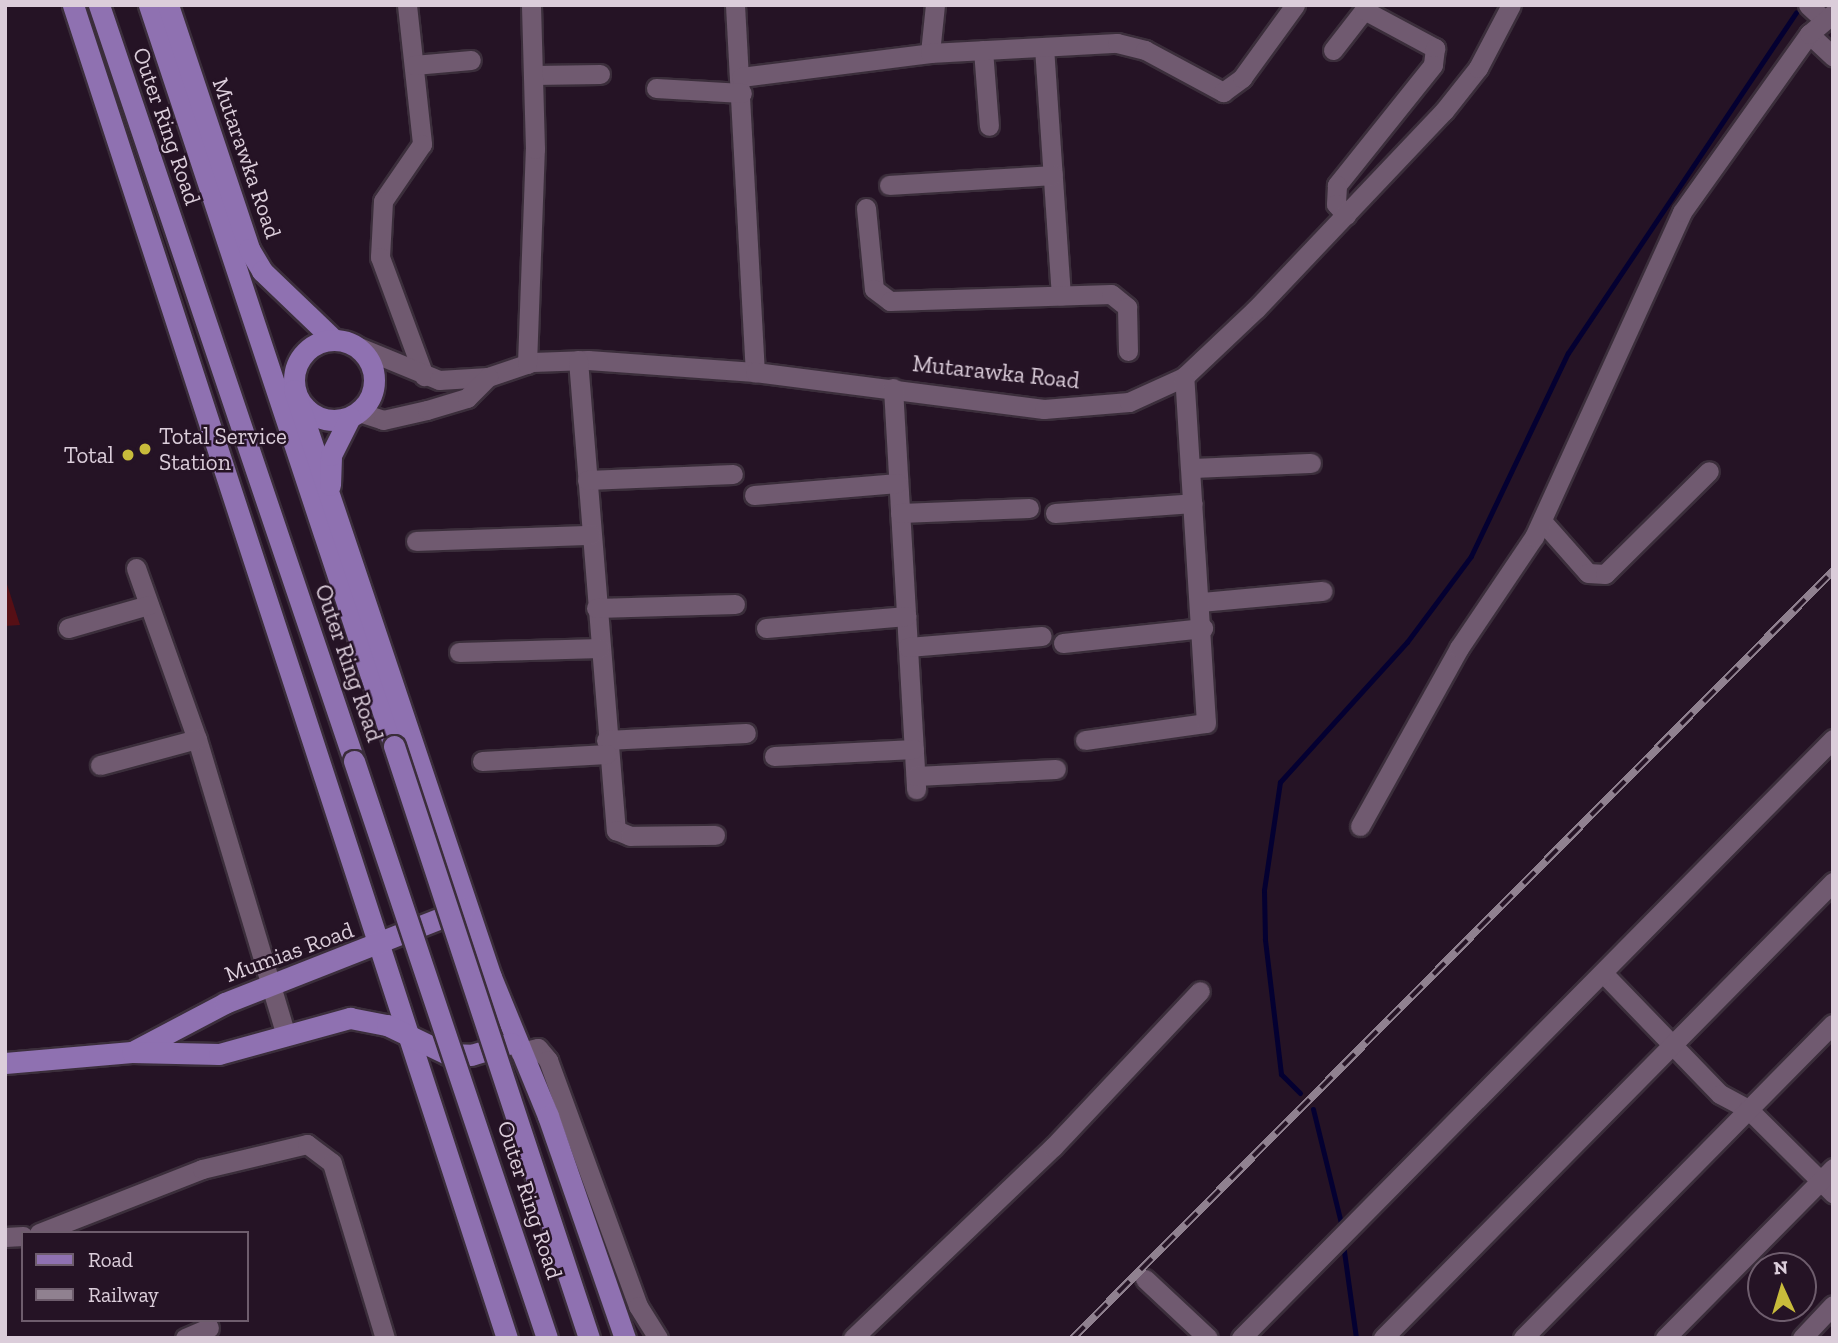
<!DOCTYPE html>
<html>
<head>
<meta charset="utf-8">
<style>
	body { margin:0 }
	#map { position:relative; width:1838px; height:1343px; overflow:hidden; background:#251325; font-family:"Zilla Slab",serif }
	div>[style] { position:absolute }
	.green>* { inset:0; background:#560f15 }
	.stream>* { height:5px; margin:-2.5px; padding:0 2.5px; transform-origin:2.5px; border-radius:2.5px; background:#040031 }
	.roads { filter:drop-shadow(2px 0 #3b2e3b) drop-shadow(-2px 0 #3b2e3b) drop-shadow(0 2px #3b2e3b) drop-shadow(0 -2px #3b2e3b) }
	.minor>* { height:19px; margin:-9.5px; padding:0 9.5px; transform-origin:9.5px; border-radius:9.5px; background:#705a70 }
	.major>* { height:21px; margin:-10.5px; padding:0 10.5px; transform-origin:10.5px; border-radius:10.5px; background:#8f71b1 }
	.major>.ring { margin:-10.5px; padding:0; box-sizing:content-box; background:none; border:21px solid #8f71b1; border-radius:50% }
	.rail>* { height:8px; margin-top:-4px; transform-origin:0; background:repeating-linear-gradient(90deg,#251325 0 16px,#908190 0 32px); box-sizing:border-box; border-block:2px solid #908190 }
	.bridges { filter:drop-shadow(2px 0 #3b2e3b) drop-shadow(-2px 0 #3b2e3b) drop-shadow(0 2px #3b2e3b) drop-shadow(0 -2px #3b2e3b) }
	.major-bridge>* { height:21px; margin:-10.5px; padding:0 10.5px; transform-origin:10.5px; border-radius:10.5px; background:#8f71b1 }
	.dots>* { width:19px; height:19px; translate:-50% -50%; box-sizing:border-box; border:4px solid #251325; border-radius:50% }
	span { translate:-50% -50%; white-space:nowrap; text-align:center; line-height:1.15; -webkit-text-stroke:5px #251325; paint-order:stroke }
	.street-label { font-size:23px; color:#dbcdda }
	.poi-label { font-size:23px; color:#dbcdda }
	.left { translate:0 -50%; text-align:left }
	.right { translate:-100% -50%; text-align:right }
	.frame { position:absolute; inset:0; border:7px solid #dbcdda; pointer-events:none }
	.legend { position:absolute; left:21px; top:1231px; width:228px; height:91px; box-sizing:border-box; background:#251325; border:2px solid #6e5d6d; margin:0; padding:9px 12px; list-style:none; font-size:21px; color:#dbcdda }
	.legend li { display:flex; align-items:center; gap:14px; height:35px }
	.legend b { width:35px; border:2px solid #6e5d6d }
	.north { position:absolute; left:1747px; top:1252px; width:70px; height:70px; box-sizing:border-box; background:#251325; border:2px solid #6e5d6d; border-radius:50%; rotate:356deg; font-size:19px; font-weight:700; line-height:28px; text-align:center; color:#dbcdda }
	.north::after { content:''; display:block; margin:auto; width:24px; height:32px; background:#c8bb3b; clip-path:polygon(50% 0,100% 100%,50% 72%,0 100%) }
</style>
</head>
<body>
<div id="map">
	<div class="green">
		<div style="clip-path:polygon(5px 578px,20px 625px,5px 626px)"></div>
	</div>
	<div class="stream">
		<div style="left:1300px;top:1093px;width:27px;rotate:-135deg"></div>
		<div style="left:1281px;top:1074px;width:136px;rotate:-96.8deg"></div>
		<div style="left:1265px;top:939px;width:49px;rotate:-91.2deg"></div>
		<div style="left:1264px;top:890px;width:109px;rotate:-81.6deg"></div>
		<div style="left:1280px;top:782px;width:189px;rotate:-47.8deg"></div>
		<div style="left:1407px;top:642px;width:107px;rotate:-53.3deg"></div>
		<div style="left:1471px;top:556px;width:225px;rotate:-64.5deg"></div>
		<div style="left:1568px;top:353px;width:410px;rotate:-56.2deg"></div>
		<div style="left:1313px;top:1109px;width:122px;rotate:76.2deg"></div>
		<div style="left:1343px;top:1244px;width:95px;rotate:82.1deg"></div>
	</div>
	<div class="roads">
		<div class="minor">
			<div style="left:407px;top:5px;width:140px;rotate:83.8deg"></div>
			<div style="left:422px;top:144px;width:69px;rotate:124.4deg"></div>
			<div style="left:383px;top:201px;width:56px;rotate:93.1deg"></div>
			<div style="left:380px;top:257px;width:127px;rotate:69.7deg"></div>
			<div style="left:735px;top:5px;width:368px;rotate:86.9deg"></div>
			<div style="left:1808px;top:5px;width:21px;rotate:43deg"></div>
			<div style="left:1809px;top:34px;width:33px;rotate:43deg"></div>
			<div style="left:1044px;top:47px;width:249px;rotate:86.1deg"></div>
			<div style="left:983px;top:50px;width:76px;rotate:85.5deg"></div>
			<div style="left:1333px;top:50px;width:51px;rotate:-52.2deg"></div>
			<div style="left:1364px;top:10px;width:81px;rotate:28.2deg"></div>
			<div style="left:1435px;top:48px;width:17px;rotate:97deg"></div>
			<div style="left:1433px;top:65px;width:154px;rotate:128.7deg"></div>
			<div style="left:1337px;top:185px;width:19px;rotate:93deg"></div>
			<div style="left:1336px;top:204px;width:15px;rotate:48deg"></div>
			<div style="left:930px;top:53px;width:48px;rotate:-84.1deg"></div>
			<div style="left:414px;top:65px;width:57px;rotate:-5deg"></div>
			<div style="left:534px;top:75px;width:66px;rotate:-0.9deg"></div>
			<div style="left:741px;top:77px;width:191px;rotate:-7.2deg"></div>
			<div style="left:930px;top:53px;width:187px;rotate:-3.1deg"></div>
			<div style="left:1117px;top:43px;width:29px;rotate:14deg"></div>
			<div style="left:1145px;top:50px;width:89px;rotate:28.3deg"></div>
			<div style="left:1223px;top:92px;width:24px;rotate:-36deg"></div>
			<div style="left:1242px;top:78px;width:90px;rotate:-54deg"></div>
			<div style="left:656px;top:88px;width:86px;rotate:3.3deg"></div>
			<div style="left:889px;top:185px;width:164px;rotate:-3.5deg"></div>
			<div style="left:866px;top:208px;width:81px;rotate:84.4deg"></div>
			<div style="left:874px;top:289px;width:20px;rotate:37deg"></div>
			<div style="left:890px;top:301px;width:221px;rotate:-1.8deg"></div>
			<div style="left:1111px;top:294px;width:21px;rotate:39deg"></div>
			<div style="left:1127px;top:307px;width:44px;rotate:88.7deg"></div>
			<div style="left:354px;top:345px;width:92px;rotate:22.4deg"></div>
			<div style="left:439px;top:380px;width:49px;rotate:-3.5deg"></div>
			<div style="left:488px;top:377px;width:46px;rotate:-18.8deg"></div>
			<div style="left:532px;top:362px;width:56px;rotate:-2deg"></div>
			<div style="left:588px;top:360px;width:167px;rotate:4.1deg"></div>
			<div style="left:755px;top:372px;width:291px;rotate:7.3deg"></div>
			<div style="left:1044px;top:409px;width:85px;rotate:-4.7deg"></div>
			<div style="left:1129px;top:402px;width:60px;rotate:-24.4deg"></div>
			<div style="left:1184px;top:377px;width:99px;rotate:-43.4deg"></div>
			<div style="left:1256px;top:309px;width:273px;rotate:-46.5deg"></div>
			<div style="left:1444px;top:111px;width:55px;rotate:-51.7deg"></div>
			<div style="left:1478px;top:68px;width:71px;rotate:-62.4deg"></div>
			<div style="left:578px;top:360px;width:472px;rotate:85.4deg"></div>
			<div style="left:616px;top:830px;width:15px;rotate:23deg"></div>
			<div style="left:630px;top:836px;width:85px;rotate:-0.7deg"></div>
			<div style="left:527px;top:364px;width:215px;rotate:-87.9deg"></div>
			<div style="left:535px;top:149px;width:144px;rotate:-91.6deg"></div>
			<div style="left:893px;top:388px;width:402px;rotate:86.7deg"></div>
			<div style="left:359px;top:412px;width:25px;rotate:18deg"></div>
			<div style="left:383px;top:420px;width:45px;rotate:-12.8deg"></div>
			<div style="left:427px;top:410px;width:42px;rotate:-16.7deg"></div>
			<div style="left:467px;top:398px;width:30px;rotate:-45deg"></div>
			<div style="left:1191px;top:468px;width:120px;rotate:-2.4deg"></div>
			<div style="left:587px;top:480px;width:146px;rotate:-2.4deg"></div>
			<div style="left:754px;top:495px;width:144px;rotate:-4.8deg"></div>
			<div style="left:900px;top:513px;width:129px;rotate:-2.2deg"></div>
			<div style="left:1055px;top:513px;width:138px;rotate:-4.1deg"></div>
			<div style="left:1542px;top:521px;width:69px;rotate:48.5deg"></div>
			<div style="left:1588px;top:573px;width:17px;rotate:3deg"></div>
			<div style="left:1605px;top:574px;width:146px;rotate:-44.7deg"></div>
			<div style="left:416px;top:541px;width:175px;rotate:-2deg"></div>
			<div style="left:136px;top:568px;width:182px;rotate:70.4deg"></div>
			<div style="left:197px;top:739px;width:310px;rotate:73.3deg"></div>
			<div style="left:1201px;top:602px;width:122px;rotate:-5.2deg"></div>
			<div style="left:596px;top:608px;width:139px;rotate:-1.6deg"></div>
			<div style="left:68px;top:628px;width:84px;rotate:-15.9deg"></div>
			<div style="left:766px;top:628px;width:141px;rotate:-4.9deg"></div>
			<div style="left:1063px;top:643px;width:141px;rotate:-6.1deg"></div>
			<div style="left:908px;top:647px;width:134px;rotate:-4.7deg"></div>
			<div style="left:459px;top:652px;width:141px;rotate:-1.6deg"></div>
			<div style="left:606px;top:740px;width:140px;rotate:-2.9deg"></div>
			<div style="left:1085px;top:740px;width:122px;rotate:-8deg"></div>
			<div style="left:1206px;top:723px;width:347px;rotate:-93.6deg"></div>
			<div style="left:774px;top:756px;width:140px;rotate:-2.9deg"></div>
			<div style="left:482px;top:761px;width:125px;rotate:-3.2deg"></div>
			<div style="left:100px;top:765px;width:100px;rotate:-15deg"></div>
			<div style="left:916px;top:776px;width:140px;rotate:-2.9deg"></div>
			<div style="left:1360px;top:826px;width:204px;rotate:-60.9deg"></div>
			<div style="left:1459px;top:648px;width:134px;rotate:-56deg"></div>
			<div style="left:1534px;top:537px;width:357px;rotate:-65.5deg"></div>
			<div style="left:1682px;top:212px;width:219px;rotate:-54.5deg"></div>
			<div style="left:1809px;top:34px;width:31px;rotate:-40deg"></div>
			<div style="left:1603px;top:973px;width:168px;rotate:46deg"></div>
			<div style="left:1720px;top:1094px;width:32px;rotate:28deg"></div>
			<div style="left:1748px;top:1109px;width:120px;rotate:44.7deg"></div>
			<div style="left:520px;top:1052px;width:18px;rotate:-13deg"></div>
			<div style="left:538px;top:1048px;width:16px;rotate:50deg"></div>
			<div style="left:548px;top:1060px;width:262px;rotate:69.9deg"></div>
			<div style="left:638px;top:1306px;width:38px;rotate:58deg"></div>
			<div style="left:39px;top:1233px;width:175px;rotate:-21.4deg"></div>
			<div style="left:202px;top:1169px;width:108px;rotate:-13.4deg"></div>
			<div style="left:307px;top:1144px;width:31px;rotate:37deg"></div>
			<div style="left:332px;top:1163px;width:183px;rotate:73.2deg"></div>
			<div style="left:5px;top:1237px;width:18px;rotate:-3deg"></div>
			<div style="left:1145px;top:1279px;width:86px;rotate:43.1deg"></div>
			<div style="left:185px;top:1338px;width:26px;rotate:-23deg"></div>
			<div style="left:853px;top:1338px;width:277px;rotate:-43.7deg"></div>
			<div style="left:1053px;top:1147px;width:214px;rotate:-46.7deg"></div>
			<div style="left:1241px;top:1338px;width:842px;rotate:-45.34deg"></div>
			<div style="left:1383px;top:1338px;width:641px;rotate:-45.38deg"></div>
			<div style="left:1523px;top:1338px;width:441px;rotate:-45.4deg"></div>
			<div style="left:1665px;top:1338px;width:239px;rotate:-45.3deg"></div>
			<div style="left:1802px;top:1338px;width:45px;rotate:-46.8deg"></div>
		</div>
		<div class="major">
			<div style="left:73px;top:5px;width:1402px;rotate:71.97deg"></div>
			<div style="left:99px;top:5px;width:798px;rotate:71.36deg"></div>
			<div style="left:149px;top:5px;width:780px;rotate:71.7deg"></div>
			<div style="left:168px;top:5px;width:257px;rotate:71.6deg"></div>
			<div style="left:249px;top:249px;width:26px;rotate:59deg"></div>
			<div style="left:262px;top:271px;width:98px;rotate:43.8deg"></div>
			<div class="ring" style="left:294px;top:340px;width:59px;height:59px"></div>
			<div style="left:294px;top:390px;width:619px;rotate:71.45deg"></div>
			<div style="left:491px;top:977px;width:150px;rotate:67.7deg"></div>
			<div style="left:548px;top:1116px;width:235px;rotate:70.9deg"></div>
			<div style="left:330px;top:485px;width:30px;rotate:-88deg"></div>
			<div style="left:331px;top:455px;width:42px;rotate:-63.4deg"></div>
			<div style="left:134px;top:1051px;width:103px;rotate:-27.8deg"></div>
			<div style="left:225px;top:1003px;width:257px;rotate:-21.5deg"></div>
			<div style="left:5px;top:1063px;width:127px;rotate:-5deg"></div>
			<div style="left:132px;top:1052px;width:87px;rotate:1.3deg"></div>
			<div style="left:219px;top:1054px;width:136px;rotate:-15.4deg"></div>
			<div style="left:350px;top:1018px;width:38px;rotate:11deg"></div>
			<div style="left:387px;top:1025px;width:67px;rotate:25.8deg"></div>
			<div style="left:447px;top:1054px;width:24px;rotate:2deg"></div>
			<div style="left:471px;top:1055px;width:42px;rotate:-16.7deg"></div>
		</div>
	</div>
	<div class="rail">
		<div style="left:1073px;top:1338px;width:1080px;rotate:-45.26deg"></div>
	</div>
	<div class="bridges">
		<div class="major-bridge">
			<div style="left:394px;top:746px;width:623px;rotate:71.77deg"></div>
			<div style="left:354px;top:761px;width:608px;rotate:71.51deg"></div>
		</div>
	</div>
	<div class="dots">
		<div style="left:145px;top:449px;background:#c8bb3b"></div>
		<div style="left:128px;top:455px;background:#c8bb3b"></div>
	</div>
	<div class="street-label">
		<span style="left:167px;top:126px;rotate:71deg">Outer Ring Road</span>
		<span style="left:247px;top:158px;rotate:71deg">Mutarawka Road</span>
		<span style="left:996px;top:372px;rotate:6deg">Mutarawka Road</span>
		<span style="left:349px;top:663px;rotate:71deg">Outer Ring Road</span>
		<span style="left:289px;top:952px;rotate:-20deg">Mumias Road</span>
		<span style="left:530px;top:1200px;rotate:72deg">Outer Ring Road</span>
	</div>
	<div class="poi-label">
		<span class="left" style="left:159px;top:449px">Total Service<br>Station</span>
		<span class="right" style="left:114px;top:455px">Total</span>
	</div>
	<div class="frame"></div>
	<ul class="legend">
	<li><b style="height:9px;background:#8f71b1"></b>Road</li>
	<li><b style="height:9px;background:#908190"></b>Railway</li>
	</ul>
	<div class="north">N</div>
</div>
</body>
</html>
